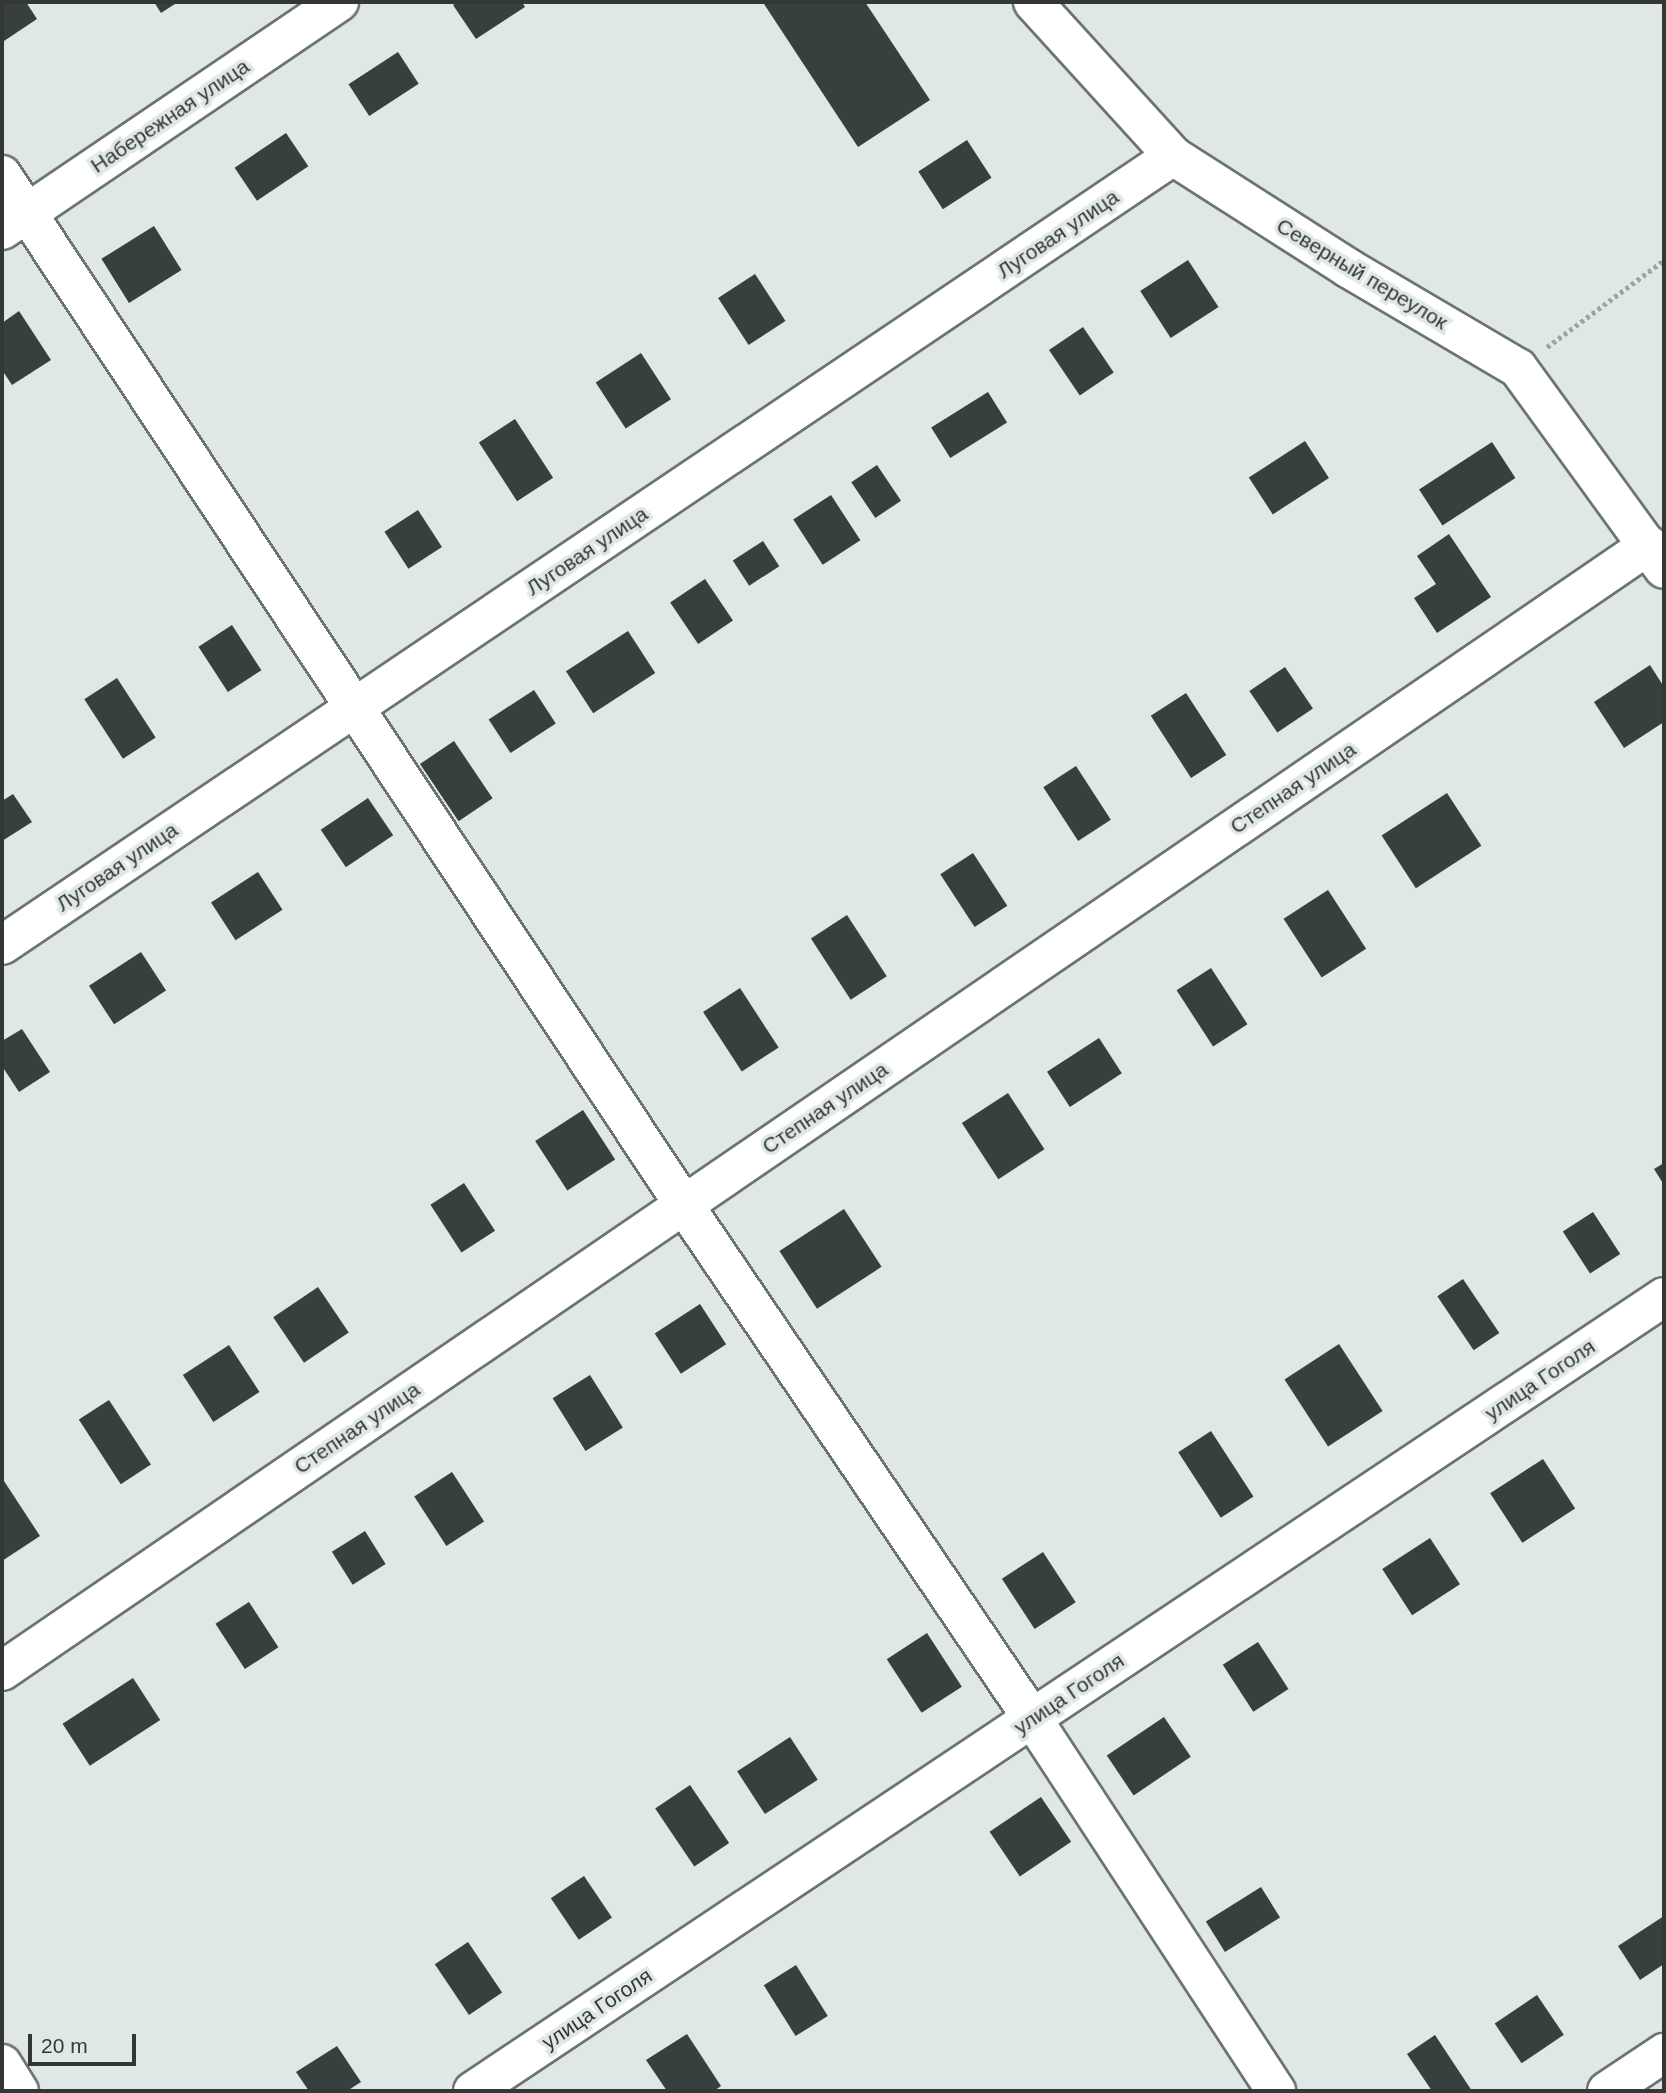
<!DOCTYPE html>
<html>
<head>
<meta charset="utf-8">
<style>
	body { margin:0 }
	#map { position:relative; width:1666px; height:2093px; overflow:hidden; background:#dfe8e6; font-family:Helvetica,sans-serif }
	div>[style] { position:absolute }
	.building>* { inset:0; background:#383f3f; transform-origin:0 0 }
	.path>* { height:4.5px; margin-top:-2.25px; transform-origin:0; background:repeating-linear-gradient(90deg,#9ca3a1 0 3.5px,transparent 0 7px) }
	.roads { filter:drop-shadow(2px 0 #6c7472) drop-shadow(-2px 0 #6c7472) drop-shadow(0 2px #6c7472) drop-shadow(0 -2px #6c7472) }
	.minor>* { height:38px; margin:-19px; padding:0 19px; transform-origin:19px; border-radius:19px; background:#fff }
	span { translate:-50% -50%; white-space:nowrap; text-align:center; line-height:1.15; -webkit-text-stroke:7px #dfe8e6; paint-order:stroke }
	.street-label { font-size:21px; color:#343737 }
	.frame { position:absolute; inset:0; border:4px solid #343737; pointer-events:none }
	.scale { position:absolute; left:28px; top:2034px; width:108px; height:32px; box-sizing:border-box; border:4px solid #343737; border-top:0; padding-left:9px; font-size:21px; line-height:24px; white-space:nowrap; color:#343737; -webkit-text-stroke:5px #dfe8e6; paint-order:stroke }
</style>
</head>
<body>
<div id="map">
	<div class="building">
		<div style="clip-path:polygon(2px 2px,26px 2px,37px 19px,4px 41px)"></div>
		<div style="clip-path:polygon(154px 2px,178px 2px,161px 13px)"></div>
		<div style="clip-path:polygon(458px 2px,522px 2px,525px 7px,476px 39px,453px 5px)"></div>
		<div style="clip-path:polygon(767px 2px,865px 2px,930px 100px,858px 147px,764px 4px)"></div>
		<div style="left:398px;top:52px;width:38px;height:59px;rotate:57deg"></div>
		<div style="left:286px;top:133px;width:40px;height:62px;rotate:56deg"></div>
		<div style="left:967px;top:140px;width:45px;height:58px;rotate:57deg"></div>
		<div style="left:154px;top:226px;width:52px;height:62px;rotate:58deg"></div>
		<div style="left:1188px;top:260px;width:56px;height:57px;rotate:57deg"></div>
		<div style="left:755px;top:274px;width:56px;height:44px;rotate:57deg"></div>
		<div style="clip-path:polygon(19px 311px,51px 360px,12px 385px,2px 370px,2px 323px)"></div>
		<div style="left:1083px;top:327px;width:55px;height:41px;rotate:56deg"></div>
		<div style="left:641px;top:353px;width:55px;height:54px;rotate:57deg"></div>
		<div style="left:988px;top:392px;width:36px;height:67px;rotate:58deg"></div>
		<div style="left:515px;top:419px;width:70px;height:43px;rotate:57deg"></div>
		<div style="left:1305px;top:441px;width:44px;height:67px;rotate:57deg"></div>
		<div style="left:1492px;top:442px;width:43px;height:87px;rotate:57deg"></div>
		<div style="left:877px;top:465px;width:43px;height:31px;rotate:56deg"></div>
		<div style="left:831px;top:495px;width:54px;height:45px;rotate:57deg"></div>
		<div style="left:418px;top:510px;width:44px;height:40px;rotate:57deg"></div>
		<div style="clip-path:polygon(1449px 534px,1491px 597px,1437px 633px,1414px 598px,1436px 584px,1417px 556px)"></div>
		<div style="left:763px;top:541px;width:30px;height:36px;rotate:57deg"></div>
		<div style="left:705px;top:579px;width:50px;height:42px;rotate:56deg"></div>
		<div style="left:232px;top:625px;width:54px;height:40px;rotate:57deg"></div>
		<div style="left:628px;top:631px;width:50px;height:74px;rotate:57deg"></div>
		<div style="clip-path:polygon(1650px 665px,1664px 687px,1664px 722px,1624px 748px,1594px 702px)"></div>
		<div style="left:1285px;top:667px;width:50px;height:43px;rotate:56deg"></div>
		<div style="left:117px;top:678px;width:71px;height:39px;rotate:57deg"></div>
		<div style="left:534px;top:690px;width:40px;height:54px;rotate:57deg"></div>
		<div style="left:1186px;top:693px;width:74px;height:42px;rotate:57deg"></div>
		<div style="left:454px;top:741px;width:69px;height:41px;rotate:56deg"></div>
		<div style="left:1076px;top:766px;width:64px;height:39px;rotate:57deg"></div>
		<div style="left:1447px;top:793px;width:63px;height:78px;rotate:57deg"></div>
		<div style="clip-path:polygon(13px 794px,32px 822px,2px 841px,2px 801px)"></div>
		<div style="left:368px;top:798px;width:45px;height:57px;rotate:56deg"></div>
		<div style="left:973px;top:853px;width:63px;height:39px;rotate:57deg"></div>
		<div style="left:258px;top:872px;width:45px;height:56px;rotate:57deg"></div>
		<div style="left:1328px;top:890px;width:70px;height:53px;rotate:57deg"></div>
		<div style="left:847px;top:915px;width:73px;height:43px;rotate:57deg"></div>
		<div style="left:141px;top:952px;width:46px;height:62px;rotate:57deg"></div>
		<div style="left:1211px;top:968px;width:67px;height:41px;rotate:57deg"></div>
		<div style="left:740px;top:988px;width:71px;height:44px;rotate:57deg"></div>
		<div style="clip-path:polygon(22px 1029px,50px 1072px,19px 1092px,2px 1066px,2px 1041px)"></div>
		<div style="left:1099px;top:1038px;width:42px;height:62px;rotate:57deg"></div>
		<div style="left:1008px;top:1093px;width:67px;height:55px;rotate:57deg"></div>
		<div style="left:583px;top:1110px;width:59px;height:57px;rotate:57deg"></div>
		<div style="clip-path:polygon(1664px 1163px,1664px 1185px,1654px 1169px)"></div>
		<div style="left:464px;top:1183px;width:57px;height:40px;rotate:57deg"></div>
		<div style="left:844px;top:1209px;width:69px;height:77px;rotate:57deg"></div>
		<div style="left:1593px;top:1212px;width:50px;height:36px;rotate:57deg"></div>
		<div style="left:1463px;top:1279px;width:65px;height:31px;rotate:56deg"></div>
		<div style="left:318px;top:1287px;width:55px;height:54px;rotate:56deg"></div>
		<div style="left:700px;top:1304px;width:48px;height:54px;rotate:57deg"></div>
		<div style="left:1339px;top:1344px;width:80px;height:65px;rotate:57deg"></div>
		<div style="left:229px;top:1345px;width:56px;height:55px;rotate:57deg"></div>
		<div style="left:590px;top:1375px;width:62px;height:44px;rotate:58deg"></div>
		<div style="left:109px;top:1400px;width:77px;height:36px;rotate:57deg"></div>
		<div style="left:1211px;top:1431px;width:78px;height:39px;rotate:57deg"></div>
		<div style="left:1543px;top:1459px;width:59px;height:63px;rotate:57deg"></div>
		<div style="left:452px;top:1472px;width:59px;height:45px;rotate:57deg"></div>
		<div style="clip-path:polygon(4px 1481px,40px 1536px,2px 1561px,2px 1482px)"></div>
		<div style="left:365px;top:1531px;width:39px;height:39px;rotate:58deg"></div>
		<div style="left:1430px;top:1538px;width:55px;height:57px;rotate:57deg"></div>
		<div style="left:1043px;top:1552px;width:60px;height:49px;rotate:57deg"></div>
		<div style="left:249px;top:1602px;width:54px;height:40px;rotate:57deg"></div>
		<div style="left:927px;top:1633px;width:64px;height:48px;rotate:57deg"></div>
		<div style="left:1258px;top:1642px;width:56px;height:42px;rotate:57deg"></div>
		<div style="left:133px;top:1678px;width:50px;height:84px;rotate:57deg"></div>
		<div style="left:1164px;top:1717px;width:48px;height:69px;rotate:56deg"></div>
		<div style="left:790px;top:1737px;width:51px;height:63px;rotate:57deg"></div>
		<div style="left:690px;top:1785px;width:70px;height:42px;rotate:56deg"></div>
		<div style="left:1041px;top:1797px;width:54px;height:62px;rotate:56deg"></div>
		<div style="left:584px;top:1876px;width:50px;height:40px;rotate:56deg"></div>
		<div style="left:1261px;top:1887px;width:36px;height:65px;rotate:58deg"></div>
		<div style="clip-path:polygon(1664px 1916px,1664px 1964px,1640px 1980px,1618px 1946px)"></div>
		<div style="left:468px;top:1942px;width:61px;height:40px;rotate:56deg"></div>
		<div style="left:796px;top:1965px;width:60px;height:38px;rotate:58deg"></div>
		<div style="left:1537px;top:1995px;width:48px;height:51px;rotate:56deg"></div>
		<div style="clip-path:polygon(687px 2034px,721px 2086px,714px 2091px,667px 2091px,646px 2060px)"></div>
		<div style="clip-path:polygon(1435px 2035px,1472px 2091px,1432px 2091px,1407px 2054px)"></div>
		<div style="clip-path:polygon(337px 2046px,361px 2082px,347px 2091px,309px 2091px,296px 2072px)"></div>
	</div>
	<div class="path">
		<div style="left:1547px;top:347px;width:146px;rotate:-36.6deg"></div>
	</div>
	<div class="roads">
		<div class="minor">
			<div style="left:1033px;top:2px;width:208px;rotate:47.7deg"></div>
			<div style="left:1173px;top:156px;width:208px;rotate:32.6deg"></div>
			<div style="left:1348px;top:268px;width:197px;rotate:30.5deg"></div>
			<div style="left:1518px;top:368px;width:248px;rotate:54deg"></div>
			<div style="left:2px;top:175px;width:1235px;rotate:56.49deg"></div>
			<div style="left:684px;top:1205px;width:620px;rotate:55.85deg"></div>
			<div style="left:1032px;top:1718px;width:446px;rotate:56.8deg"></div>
			<div style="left:2px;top:230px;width:407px;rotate:-34.1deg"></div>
			<div style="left:2px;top:945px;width:1412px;rotate:-33.97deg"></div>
			<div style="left:2px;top:1671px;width:1995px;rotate:-34.36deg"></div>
			<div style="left:2px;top:2064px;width:32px;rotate:58deg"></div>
			<div style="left:473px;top:2091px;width:1431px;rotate:-33.69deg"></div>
			<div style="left:1607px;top:2091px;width:69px;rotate:-33.7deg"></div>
		</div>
	</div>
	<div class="street-label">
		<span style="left:170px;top:116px;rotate:-34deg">Набережная улица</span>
		<span style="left:1058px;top:234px;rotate:-34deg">Луговая улица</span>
		<span style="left:1362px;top:274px;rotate:31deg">Северный переулок</span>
		<span style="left:587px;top:551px;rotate:-34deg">Луговая улица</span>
		<span style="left:1293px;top:788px;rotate:-34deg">Степная улица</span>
		<span style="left:117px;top:867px;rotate:-34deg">Луговая улица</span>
		<span style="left:825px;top:1108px;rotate:-34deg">Степная улица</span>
		<span style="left:1540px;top:1380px;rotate:-34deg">улица Гоголя</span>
		<span style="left:357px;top:1428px;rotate:-34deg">Степная улица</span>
		<span style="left:1069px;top:1694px;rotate:-34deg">улица Гоголя</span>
		<span style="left:597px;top:2009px;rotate:-34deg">улица Гоголя</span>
	</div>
	<div class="frame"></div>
	<div class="scale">20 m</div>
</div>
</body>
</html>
